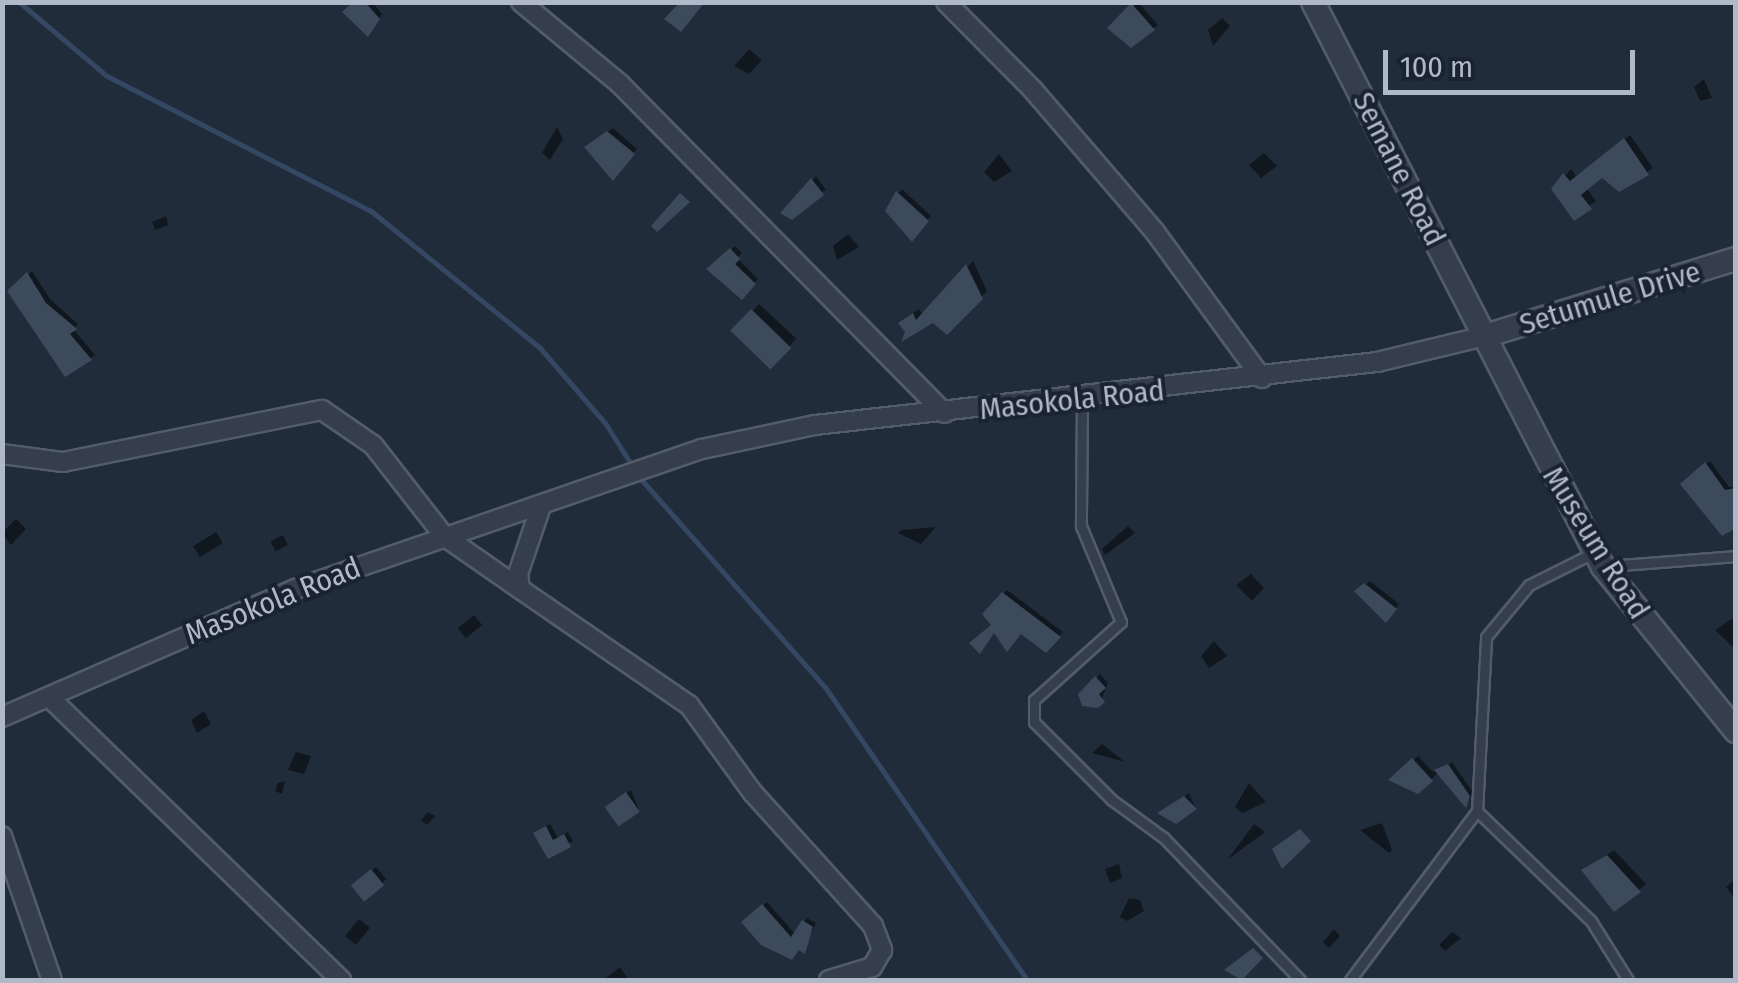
<!DOCTYPE html>
<html>
<head>
<meta charset="utf-8">
<style>
	body { margin:0 }
	#map { position:relative; width:1738px; height:983px; overflow:hidden; background:#212c3b; font-family:"Fira Sans Condensed",sans-serif }
	div>[style] { position:absolute }
	.shadow>* { inset:0; background:#0007; transform-origin:0 0 }
	.stream>* { height:5px; margin:-2.5px; padding:0 2.5px; transform-origin:2.5px; border-radius:2.5px; background:#344763 }
	.building>* { inset:0; background:#3d4a5b; transform-origin:0 0 }
	.roads { filter:drop-shadow(2px 0 #535c69) drop-shadow(-2px 0 #535c69) drop-shadow(0 2px #535c69) drop-shadow(0 -2px #535c69) }
	.service>* { height:9px; margin:-4.5px; padding:0 4.5px; transform-origin:4.5px; border-radius:4.5px; background:#353e4b }
	.minor>* { height:18px; margin:-9px; padding:0 9px; transform-origin:9px; border-radius:9px; background:#353e4b }
	.tertiary>* { height:22px; margin:-11px; padding:0 11px; transform-origin:11px; border-radius:11px; background:#353e4b }
	span { translate:-50% -50%; white-space:nowrap; text-align:center; line-height:1.15; -webkit-text-stroke:8px #1a2330; paint-order:stroke }
	.street-label { font-size:30px; color:#b0b9c7 }
	.frame { position:absolute; inset:0; border:5px solid #b0b9c7; pointer-events:none }
	.scale { position:absolute; left:1383px; top:50px; width:252px; height:45px; box-sizing:border-box; border:5px solid #b0b9c7; border-top:0; padding-left:12px; font-size:30px; line-height:35px; white-space:nowrap; color:#b0b9c7; -webkit-text-stroke:8px #1a2330; paint-order:stroke }
</style>
</head>
<body>
<div id="map">
	<div class="shadow">
		<div style="clip-path:polygon(356px 2px,372px 2px,382px 14px,371px 30px)"></div>
		<div style="clip-path:polygon(1138px 2px,1158px 25px,1131px 45px,1111px 28px)"></div>
		<div style="clip-path:polygon(1222px 18px,1230px 26px,1213px 46px,1208px 30px)"></div>
		<div style="clip-path:polygon(749px 49px,762px 60px,749px 74px,734px 66px)"></div>
		<div style="clip-path:polygon(1704px 79px,1712px 98px,1700px 101px,1694px 87px)"></div>
		<div style="clip-path:polygon(557px 127px,563px 139px,550px 160px,542px 153px)"></div>
		<div style="clip-path:polygon(613px 128px,637px 149px,613px 177px,591px 143px)"></div>
		<div style="clip-path:polygon(1630px 135px,1653px 168px,1619px 189px,1602px 174px,1586px 188px,1596px 201px,1574px 217px,1554px 189px,1571px 169px,1577px 177px)"></div>
		<div style="clip-path:polygon(1264px 153px,1277px 166px,1261px 178px,1249px 165px)"></div>
		<div style="clip-path:polygon(999px 154px,1012px 171px,994px 182px,984px 172px)"></div>
		<div style="clip-path:polygon(816px 176px,826px 190px,784px 213px)"></div>
		<div style="clip-path:polygon(902px 189px,931px 216px,912px 238px,898px 193px)"></div>
		<div style="clip-path:polygon(166px 216px,168px 225px,155px 230px,152px 222px)"></div>
		<div style="clip-path:polygon(848px 234px,859px 247px,837px 260px,833px 246px)"></div>
		<div style="clip-path:polygon(735px 246px,742px 253px,737px 258px,758px 279px,742px 297px,709px 269px)"></div>
		<div style="clip-path:polygon(973px 261px,987px 291px,947px 331px,933px 320px,906px 336px,907px 318px,919px 309px,923px 316px)"></div>
		<div style="clip-path:polygon(32px 271px,50px 299px,78px 324px,73px 329px,95px 355px,65px 373px,11px 291px)"></div>
		<div style="left:759px;top:304px;width:51px;height:36px;rotate:43deg"></div>
		<div style="clip-path:polygon(1710px 461px,1729px 487px,1736px 486px,1736px 525px,1683px 484px)"></div>
		<div style="clip-path:polygon(16px 519px,26px 529px,11px 545px,2px 533px)"></div>
		<div style="clip-path:polygon(1128px 526px,1135px 533px,1105px 555px,1102px 549px)"></div>
		<div style="clip-path:polygon(936px 527px,921px 544px,898px 533px,901px 530px)"></div>
		<div style="left:216px;top:532px;width:13px;height:27px;rotate:58deg"></div>
		<div style="left:283px;top:535px;width:11px;height:14px;rotate:63deg"></div>
		<div style="clip-path:polygon(1251px 574px,1264px 588px,1252px 601px,1236px 585px)"></div>
		<div style="clip-path:polygon(1370px 581px,1399px 604px,1386px 619px,1358px 591px)"></div>
		<div style="clip-path:polygon(1007px 590px,1063px 632px,1046px 650px,1022px 631px,995px 630px,986px 614px)"></div>
		<div style="left:474px;top:615px;width:13px;height:21px;rotate:51deg"></div>
		<div style="clip-path:polygon(1736px 616px,1736px 650px,1715px 630px)"></div>
		<div style="clip-path:polygon(1214px 641px,1227px 656px,1209px 668px,1201px 656px)"></div>
		<div style="clip-path:polygon(1100px 674px,1108px 683px,1101px 701px,1081px 695px)"></div>
		<div style="clip-path:polygon(204px 711px,211px 724px,197px 733px,191px 720px)"></div>
		<div style="clip-path:polygon(1102px 744px,1125px 762px,1092px 753px)"></div>
		<div style="clip-path:polygon(296px 752px,311px 756px,304px 774px,288px 770px)"></div>
		<div style="clip-path:polygon(1418px 756px,1433px 772px,1452px 762px,1472px 791px,1469px 801px,1439px 772px,1417px 791px,1393px 779px)"></div>
		<div style="clip-path:polygon(285px 781px,282px 794px,275px 791px,278px 783px)"></div>
		<div style="clip-path:polygon(1249px 783px,1266px 802px,1242px 813px,1235px 807px)"></div>
		<div style="clip-path:polygon(631px 790px,639px 810px,611px 803px)"></div>
		<div style="clip-path:polygon(1189px 793px,1195px 807px,1164px 810px)"></div>
		<div style="clip-path:polygon(428px 812px,435px 816px,427px 825px,421px 820px)"></div>
		<div style="clip-path:polygon(1382px 823px,1392px 850px,1389px 853px,1360px 830px)"></div>
		<div style="clip-path:polygon(550px 824px,558px 838px,568px 832px,573px 841px,549px 856px,540px 829px)"></div>
		<div style="clip-path:polygon(1254px 824px,1265px 832px,1227px 860px)"></div>
		<div style="clip-path:polygon(1614px 850px,1646px 884px,1639px 890px,1584px 871px)"></div>
		<div style="clip-path:polygon(1119px 864px,1122px 878px,1110px 883px,1105px 869px)"></div>
		<div style="left:376px;top:867px;width:16px;height:29px;rotate:50deg"></div>
		<div style="clip-path:polygon(1736px 878px,1736px 900px,1726px 887px)"></div>
		<div style="clip-path:polygon(1129px 898px,1140px 900px,1144px 911px,1127px 921px,1120px 917px)"></div>
		<div style="clip-path:polygon(767px 902px,795px 934px,807px 918px,816px 923px,804px 950px,745px 922px)"></div>
		<div style="left:359px;top:919px;width:14px;height:22px;rotate:39deg"></div>
		<div style="clip-path:polygon(1334px 929px,1340px 936px,1329px 948px,1323px 942px)"></div>
		<div style="clip-path:polygon(1452px 932px,1461px 938px,1445px 951px,1439px 945px)"></div>
		<div style="clip-path:polygon(620px 967px,629px 980px,608px 980px,606px 978px)"></div>
	</div>
	<div class="stream">
		<div style="left:19px;top:2px;width:115px;rotate:40.1deg"></div>
		<div style="left:107px;top:76px;width:297px;rotate:27.1deg"></div>
		<div style="left:371px;top:211px;width:218px;rotate:39deg"></div>
		<div style="left:540px;top:348px;width:99px;rotate:49.1deg"></div>
		<div style="left:605px;top:423px;width:52px;rotate:57.5deg"></div>
		<div style="left:639px;top:477px;width:281px;rotate:48.5deg"></div>
		<div style="left:825px;top:687px;width:356px;rotate:55.4deg"></div>
	</div>
	<div class="building">
		<div style="clip-path:polygon(353px 2px,365px 2px,380px 19px,368px 37px,342px 12px)"></div>
		<div style="clip-path:polygon(680px 2px,705px 2px,681px 32px,664px 19px)"></div>
		<div style="clip-path:polygon(1131px 3px,1155px 30px,1131px 48px,1107px 28px)"></div>
		<div style="clip-path:polygon(607px 131px,635px 154px,613px 181px,584px 147px)"></div>
		<div style="clip-path:polygon(1624px 138px,1649px 175px,1619px 192px,1602px 178px,1581px 195px,1592px 209px,1574px 221px,1551px 189px,1563px 173px,1570px 181px)"></div>
		<div style="clip-path:polygon(811px 178px,824px 195px,792px 220px,780px 213px)"></div>
		<div style="clip-path:polygon(896px 191px,929px 221px,912px 242px,885px 211px)"></div>
		<div style="clip-path:polygon(680px 193px,690px 202px,657px 232px,651px 226px)"></div>
		<div style="clip-path:polygon(730px 248px,740px 259px,735px 264px,756px 284px,742px 300px,706px 269px)"></div>
		<div style="clip-path:polygon(966px 264px,983px 299px,947px 335px,933px 323px,901px 342px,905px 332px,898px 323px,913px 313px,916px 320px)"></div>
		<div style="clip-path:polygon(27px 272px,46px 303px,77px 329px,70px 334px,92px 360px,65px 377px,7px 291px)"></div>
		<div style="left:751px;top:309px;width:56px;height:30px;rotate:44deg"></div>
		<div style="clip-path:polygon(1705px 462px,1725px 490px,1736px 488px,1736px 528px,1722px 536px,1680px 484px)"></div>
		<div style="clip-path:polygon(1364px 583px,1397px 609px,1386px 623px,1354px 591px)"></div>
		<div style="clip-path:polygon(1002px 592px,1061px 637px,1046px 653px,1021px 634px,1007px 652px,994px 633px,980px 654px,969px 643px,991px 625px,982px 614px)"></div>
		<div style="clip-path:polygon(1095px 676px,1106px 688px,1099px 694px,1105px 702px,1098px 708px,1082px 706px,1078px 694px)"></div>
		<div style="clip-path:polygon(1412px 758px,1433px 781px,1418px 794px,1388px 780px)"></div>
		<div style="clip-path:polygon(1448px 764px,1470px 796px,1466px 808px,1434px 770px)"></div>
		<div style="left:626px;top:792px;width:24px;height:26px;rotate:55deg"></div>
		<div style="clip-path:polygon(1184px 796px,1197px 809px,1176px 824px,1157px 813px)"></div>
		<div style="clip-path:polygon(546px 826px,553px 840px,564px 834px,571px 847px,548px 859px,533px 833px)"></div>
		<div style="clip-path:polygon(1300px 829px,1311px 841px,1282px 869px,1272px 849px)"></div>
		<div style="clip-path:polygon(1607px 855px,1641px 892px,1614px 912px,1581px 870px)"></div>
		<div style="left:371px;top:869px;width:21px;height:26px;rotate:51deg"></div>
		<div style="clip-path:polygon(762px 904px,791px 937px,802px 920px,813px 927px,805px 954px,799px 950px,792px 960px,761px 945px,741px 922px)"></div>
		<div style="clip-path:polygon(1253px 948px,1263px 958px,1242px 980px,1224px 970px)"></div>
	</div>
	<div class="roads">
		<div class="service">
			<div style="left:1082px;top:399px;width:127px;rotate:90.5deg"></div>
			<div style="left:1081px;top:526px;width:104px;rotate:67.4deg"></div>
			<div style="left:1121px;top:622px;width:117px;rotate:138.1deg"></div>
			<div style="left:1034px;top:700px;width:22px;rotate:90deg"></div>
			<div style="left:1034px;top:722px;width:110px;rotate:45deg"></div>
			<div style="left:1112px;top:800px;width:64px;rotate:36.2deg"></div>
			<div style="left:1164px;top:838px;width:197px;rotate:46.2deg"></div>
			<div style="left:1609px;top:566px;width:127px;rotate:-4.5deg"></div>
			<div style="left:1477px;top:811px;width:158px;rotate:44deg"></div>
			<div style="left:1591px;top:921px;width:70px;rotate:57.9deg"></div>
			<div style="left:1350px;top:980px;width:211px;rotate:-53.1deg"></div>
			<div style="left:1477px;top:811px;width:174px;rotate:-87deg"></div>
			<div style="left:1486px;top:637px;width:67px;rotate:-50.4deg"></div>
			<div style="left:1529px;top:585px;width:72px;rotate:-26.6deg"></div>
		</div>
		<div class="minor">
			<div style="left:521px;top:2px;width:129px;rotate:39.6deg"></div>
			<div style="left:620px;top:84px;width:462px;rotate:45.4deg"></div>
			<div style="left:946px;top:2px;width:124px;rotate:45.3deg"></div>
			<div style="left:1033px;top:90px;width:187px;rotate:49.3deg"></div>
			<div style="left:1155px;top:232px;width:181px;rotate:53.8deg"></div>
			<div style="left:2px;top:454px;width:62px;rotate:7.5deg"></div>
			<div style="left:63px;top:462px;width:264px;rotate:-11.4deg"></div>
			<div style="left:322px;top:410px;width:62px;rotate:34.5deg"></div>
			<div style="left:373px;top:445px;width:115px;rotate:52deg"></div>
			<div style="left:444px;top:536px;width:93px;rotate:34.9deg"></div>
			<div style="left:540px;top:509px;width:69px;rotate:108.7deg"></div>
			<div style="left:518px;top:574px;width:15px;rotate:82deg"></div>
			<div style="left:520px;top:589px;width:205px;rotate:34.5deg"></div>
			<div style="left:689px;top:705px;width:109px;rotate:54deg"></div>
			<div style="left:753px;top:793px;width:179px;rotate:47.9deg"></div>
			<div style="left:873px;top:926px;width:26px;rotate:69deg"></div>
			<div style="left:882px;top:950px;width:20px;rotate:120deg"></div>
			<div style="left:872px;top:967px;width:45px;rotate:163.2deg"></div>
			<div style="left:49px;top:697px;width:407px;rotate:44.1deg"></div>
			<div style="left:2px;top:717px;width:320px;rotate:-23.6deg"></div>
			<div style="left:295px;top:589px;width:430px;rotate:-19deg"></div>
			<div style="left:702px;top:449px;width:116px;rotate:-12deg"></div>
			<div style="left:815px;top:425px;width:566px;rotate:-6.4deg"></div>
			<div style="left:1377px;top:362px;width:111px;rotate:-13.5deg"></div>
			<div style="left:2px;top:836px;width:152px;rotate:70.9deg"></div>
		</div>
		<div class="tertiary">
			<div style="left:1313px;top:2px;width:635px;rotate:62.83deg"></div>
			<div style="left:1603px;top:567px;width:211px;rotate:51deg"></div>
			<div style="left:1485px;top:336px;width:263px;rotate:-17.1deg"></div>
		</div>
	</div>
	<div class="street-label">
		<span style="left:1399px;top:169px;rotate:63deg">Semane Road</span>
		<span style="left:1610px;top:298px;rotate:-17deg">Setumule Drive</span>
		<span style="left:1072px;top:400px;rotate:-6deg">Masokola Road</span>
		<span style="left:1596px;top:543px;rotate:58deg">Museum Road</span>
		<span style="left:273px;top:601px;rotate:-22deg">Masokola Road</span>
	</div>
	<div class="frame"></div>
	<div class="scale">100 m</div>
</div>
</body>
</html>
